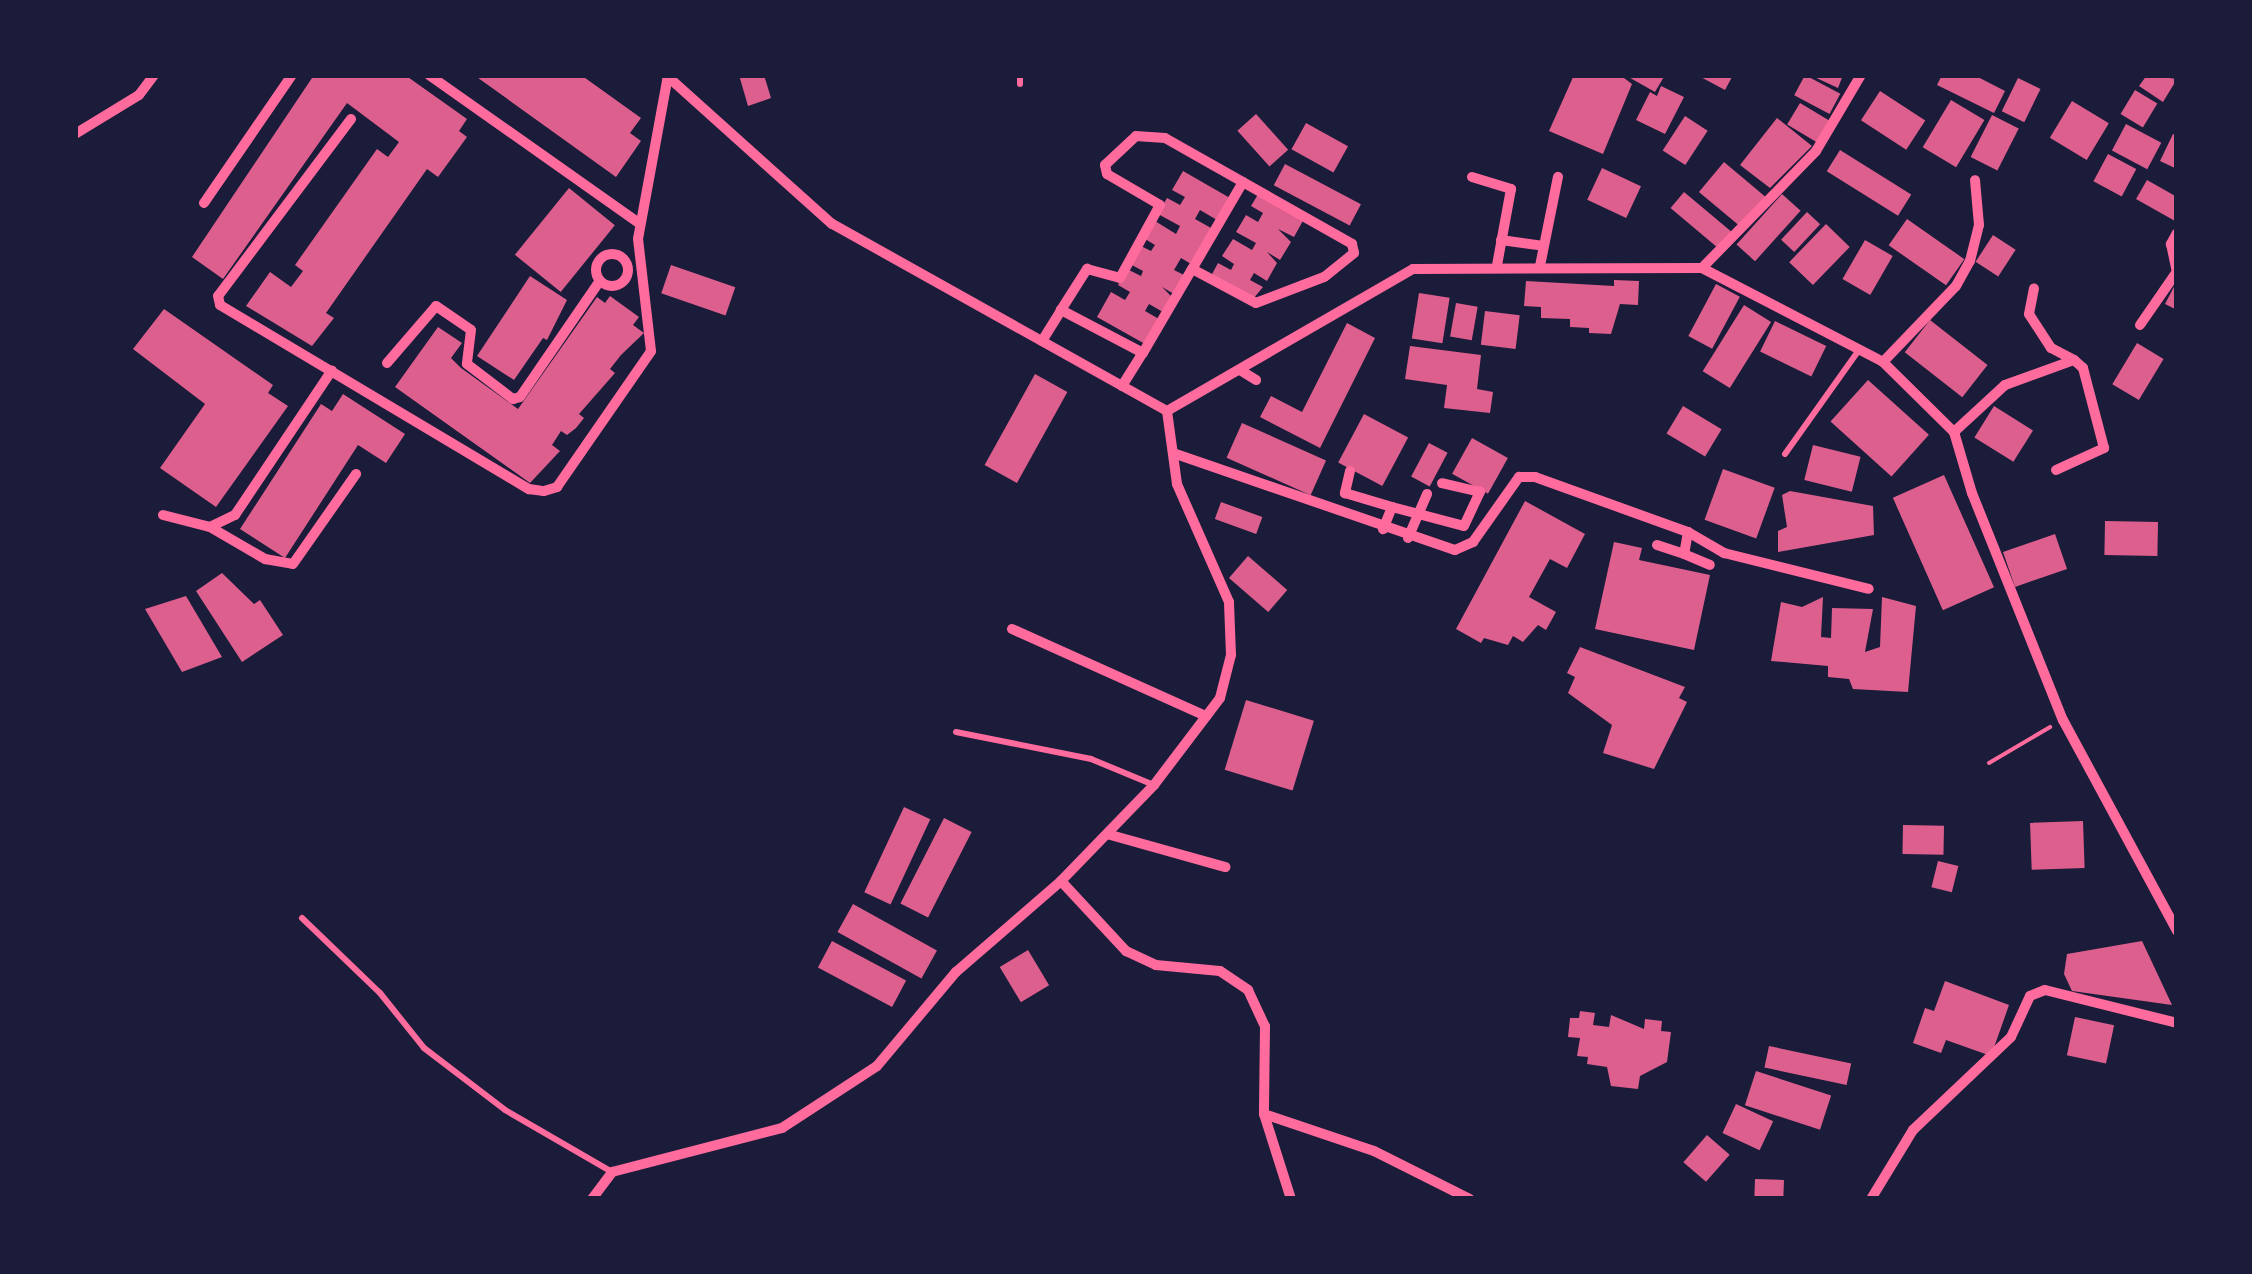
<!DOCTYPE html>
<html>
<head>
<meta charset="utf-8">
<style>
	body { margin:0 }
	#map { position:relative; width:2252px; height:1274px; overflow:hidden; background:#1b1b3a; font-family:"IBM Plex Sans",sans-serif }
	div>[style] { position:absolute }
	.building>* { inset:0; background:#dd5f8e; transform-origin:0 0 }
	.path>* { height:4px; margin:-2px; padding:0 2px; transform-origin:2px; border-radius:2px; background:#ff6b9d }
	.service>* { height:6px; margin:-3px; padding:0 3px; transform-origin:3px; border-radius:3px; background:#ff6b9d }
	.minor>* { height:10px; margin:-5px; padding:0 5px; transform-origin:5px; border-radius:5px; background:#ff6b9d }
	.minor>.ring { margin:-5px; padding:0; box-sizing:content-box; background:none; border:10px solid #ff6b9d; border-radius:50% }
	span { translate:-50% -50%; white-space:nowrap; text-align:center; line-height:1.15; -webkit-text-stroke:9px #1b1b3a; paint-order:stroke }
	.frame { position:absolute; inset:0; border:78px solid #1b1b3a; pointer-events:none }
</style>
</head>
<body>
<div id="map">
	<div class="building">
		<div style="clip-path:polygon(314px 75px,405px 75px,467px 119px,459px 131px,467px 137px,438px 177px,427px 169px,326px 313px,334px 318px,312px 346px,246px 306px,270px 272px,291px 287px,303px 271px,295px 265px,377px 149px,388px 157px,399px 142px,347px 103px,223px 279px,192px 257px)"></div>
		<div style="clip-path:polygon(474px 75px,581px 75px,641px 118px,630px 133px,641px 141px,616px 177px)"></div>
		<div style="clip-path:polygon(739px 75px,764px 75px,771px 98px,748px 106px)"></div>
		<div style="clip-path:polygon(1574px 75px,1620px 75px,1632px 84px,1603px 154px,1549px 131px)"></div>
		<div style="clip-path:polygon(1625px 75px,1665px 75px,1655px 92px)"></div>
		<div style="clip-path:polygon(1697px 75px,1733px 75px,1725px 90px)"></div>
		<div style="left:1805px;top:75px;width:40px;height:23px;rotate:28deg"></div>
		<div style="clip-path:polygon(1810px 75px,1843px 75px,1838px 88px)"></div>
		<div style="clip-path:polygon(1942px 75px,1974px 75px,2005px 91px,1994px 113px,1937px 85px)"></div>
		<div style="clip-path:polygon(2147px 75px,2177px 79px,2163px 102px,2139px 86px)"></div>
		<div style="left:2018px;top:78px;width:25px;height:37px;rotate:26deg"></div>
		<div style="clip-path:polygon(1661px 86px,1684px 97px,1665px 134px,1636px 120px,1650px 92px,1657px 96px)"></div>
		<div style="left:2135px;top:90px;width:26px;height:28px;rotate:31deg"></div>
		<div style="left:1880px;top:91px;width:54px;height:35px;rotate:33deg"></div>
		<div style="left:1951px;top:100px;width:39px;height:55px;rotate:31deg"></div>
		<div style="left:2072px;top:101px;width:43px;height:43px;rotate:31deg"></div>
		<div style="left:1800px;top:103px;width:37px;height:25px;rotate:31deg"></div>
		<div style="left:1256px;top:114px;width:48px;height:25px;rotate:48deg"></div>
		<div style="left:1992px;top:115px;width:30px;height:47px;rotate:27deg"></div>
		<div style="left:1685px;top:116px;width:27px;height:41px;rotate:33deg"></div>
		<div style="clip-path:polygon(1777px 118px,1812px 146px,1770px 188px,1740px 165px)"></div>
		<div style="left:1306px;top:123px;width:48px;height:30px;rotate:29deg"></div>
		<div style="left:2126px;top:124px;width:40px;height:30px;rotate:28deg"></div>
		<div style="clip-path:polygon(2173px 134px,2177px 136px,2177px 169px,2160px 161px)"></div>
		<div style="left:1840px;top:150px;width:84px;height:25px;rotate:32deg"></div>
		<div style="left:2108px;top:154px;width:32px;height:31px;rotate:28deg"></div>
		<div style="left:1724px;top:162px;width:54px;height:39px;rotate:40deg"></div>
		<div style="left:1285px;top:164px;width:86px;height:24px;rotate:28deg"></div>
		<div style="left:1602px;top:168px;width:43px;height:35px;rotate:25deg"></div>
		<div style="clip-path:polygon(1183px 171px,1230px 198px,1217px 220px,1200px 210px,1195px 219px,1211px 228px,1191px 264px,1181px 258px,1174px 270px,1184px 275px,1174px 294px,1162px 287px,1172px 297px,1163px 312px,1149px 304px,1145px 311px,1159px 319px,1145px 344px,1097px 317px,1111px 292px,1125px 300px,1130px 292px,1118px 285px,1127px 269px,1141px 276px,1143px 271px,1130px 264px,1141px 246px,1151px 251px,1155px 245px,1145px 239px,1155px 221px,1176px 234px,1180px 226px,1158px 214px,1167px 198px,1180px 205px,1185px 197px,1172px 190px)"></div>
		<div style="clip-path:polygon(2147px 180px,2177px 197px,2175px 221px,2136px 199px)"></div>
		<div style="left:569px;top:188px;width:59px;height:86px;rotate:39deg"></div>
		<div style="clip-path:polygon(1260px 191px,1305px 217px,1294px 237px,1278px 229px,1291px 242px,1280px 260px,1267px 252px,1277px 263px,1267px 281px,1254px 273px,1250px 280px,1263px 287px,1253px 299px,1211px 276px,1218px 263px,1231px 270px,1234px 264px,1222px 256px,1233px 239px,1252px 250px,1256px 243px,1236px 232px,1246px 215px,1258px 222px,1263px 213px,1251px 206px)"></div>
		<div style="left:1684px;top:192px;width:62px;height:21px;rotate:40deg"></div>
		<div style="left:1782px;top:194px;width:25px;height:68px;rotate:42deg"></div>
		<div style="left:1807px;top:212px;width:18px;height:38px;rotate:43deg"></div>
		<div style="left:1907px;top:219px;width:70px;height:32px;rotate:35deg"></div>
		<div style="left:1826px;top:224px;width:33px;height:53px;rotate:44deg"></div>
		<div style="left:1993px;top:235px;width:27px;height:32px;rotate:33deg"></div>
		<div style="left:1865px;top:240px;width:32px;height:45px;rotate:30deg"></div>
		<div style="left:671px;top:265px;width:68px;height:30px;rotate:19deg"></div>
		<div style="clip-path:polygon(530px 276px,567px 300px,547px 340px,543px 338px,514px 380px,477px 356px)"></div>
		<div style="clip-path:polygon(1614px 280px,1639px 281px,1638px 305px,1620px 304px,1611px 334px,1589px 333px,1589px 328px,1570px 327px,1570px 319px,1541px 318px,1541px 307px,1524px 306px,1526px 281px,1614px 286px)"></div>
		<div style="clip-path:polygon(2177px 281px,2177px 310px,2165px 304px)"></div>
		<div style="left:1716px;top:284px;width:27px;height:59px;rotate:28deg"></div>
		<div style="left:1419px;top:293px;width:31px;height:46px;rotate:9deg"></div>
		<div style="clip-path:polygon(610px 296px,639px 317px,633px 325px,644px 333px,621px 355px,610px 369px,615px 373px,579px 414px,584px 418px,576px 428px,567px 435px,561px 431px,552px 445px,560px 451px,530px 483px,395px 387px,438px 327px,462px 343px,451px 358px,461px 368px,518px 409px,597px 297px,605px 303px)"></div>
		<div style="left:1456px;top:303px;width:22px;height:34px;rotate:10deg"></div>
		<div style="left:1744px;top:305px;width:32px;height:78px;rotate:32deg"></div>
		<div style="clip-path:polygon(164px 309px,273px 385px,268px 393px,288px 406px,216px 507px,160px 468px,205px 404px,133px 349px)"></div>
		<div style="left:1485px;top:311px;width:35px;height:34px;rotate:7deg"></div>
		<div style="left:1930px;top:320px;width:73px;height:41px;rotate:38deg"></div>
		<div style="left:1775px;top:321px;width:57px;height:34px;rotate:26deg"></div>
		<div style="clip-path:polygon(1347px 323px,1375px 338px,1320px 448px,1260px 417px,1271px 396px,1302px 412px)"></div>
		<div style="left:2137px;top:343px;width:31px;height:48px;rotate:31deg"></div>
		<div style="clip-path:polygon(1410px 346px,1481px 355px,1477px 389px,1493px 392px,1490px 413px,1444px 408px,1447px 385px,1405px 379px)"></div>
		<div style="left:1035px;top:374px;width:37px;height:104px;rotate:29deg"></div>
		<div style="left:1868px;top:380px;width:82px;height:56px;rotate:42deg"></div>
		<div style="clip-path:polygon(343px 394px,405px 434px,386px 463px,358px 445px,285px 558px,240px 529px,321px 404px,332px 411px)"></div>
		<div style="left:1683px;top:406px;width:45px;height:32px;rotate:31deg"></div>
		<div style="left:1994px;top:406px;width:46px;height:37px;rotate:32deg"></div>
		<div style="left:1364px;top:414px;width:50px;height:55px;rotate:28deg"></div>
		<div style="left:1242px;top:423px;width:92px;height:38px;rotate:24deg"></div>
		<div style="left:1472px;top:438px;width:41px;height:41px;rotate:29deg"></div>
		<div style="left:1429px;top:443px;width:21px;height:38px;rotate:28deg"></div>
		<div style="left:1813px;top:445px;width:49px;height:36px;rotate:14deg"></div>
		<div style="left:1723px;top:469px;width:55px;height:54px;rotate:20deg"></div>
		<div style="left:1944px;top:475px;width:123px;height:56px;rotate:66deg"></div>
		<div style="clip-path:polygon(1790px 491px,1873px 506px,1874px 535px,1778px 552px,1778px 531px,1787px 527px,1782px 495px)"></div>
		<div style="clip-path:polygon(1525px 501px,1585px 534px,1567px 568px,1550px 559px,1529px 597px,1556px 612px,1546px 630px,1538px 625px,1523px 642px,1513px 636px,1508px 645px,1484px 638px,1481px 643px,1456px 629px)"></div>
		<div style="left:1221px;top:502px;width:44px;height:18px;rotate:20deg"></div>
		<div style="left:2105px;top:521px;width:53px;height:34px;rotate:1deg"></div>
		<div style="left:2055px;top:534px;width:37px;height:55px;rotate:71deg"></div>
		<div style="clip-path:polygon(1614px 542px,1642px 548px,1639px 560px,1710px 575px,1694px 650px,1595px 629px)"></div>
		<div style="left:1248px;top:556px;width:52px;height:29px;rotate:41deg"></div>
		<div style="clip-path:polygon(222px 573px,254px 604px,260px 600px,283px 635px,242px 662px,196px 591px)"></div>
		<div style="clip-path:polygon(186px 596px,222px 657px,182px 672px,145px 609px)"></div>
		<div style="clip-path:polygon(1823px 597px,1821px 637px,1831px 638px,1832px 608px,1873px 609px,1865px 652px,1880px 647px,1882px 597px,1916px 606px,1908px 692px,1853px 689px,1849px 679px,1828px 677px,1828px 666px,1771px 661px,1781px 602px,1802px 607px)"></div>
		<div style="clip-path:polygon(1580px 647px,1685px 687px,1679px 698px,1687px 702px,1654px 769px,1603px 753px,1612px 725px,1568px 693px,1575px 677px,1567px 673px)"></div>
		<div style="left:1246px;top:700px;width:71px;height:73px;rotate:17deg"></div>
		<div style="left:904px;top:807px;width:29px;height:94px;rotate:25deg"></div>
		<div style="left:944px;top:818px;width:31px;height:96px;rotate:27deg"></div>
		<div style="left:2083px;top:821px;width:47px;height:53px;rotate:88deg"></div>
		<div style="left:1903px;top:825px;width:41px;height:29px;rotate:1deg"></div>
		<div style="left:1938px;top:861px;width:21px;height:27px;rotate:14deg"></div>
		<div style="left:853px;top:904px;width:96px;height:32px;rotate:29deg"></div>
		<div style="left:832px;top:941px;width:84px;height:30px;rotate:28deg"></div>
		<div style="clip-path:polygon(2142px 941px,2172px 1005px,2072px 991px,2064px 974px,2067px 954px)"></div>
		<div style="left:1028px;top:950px;width:41px;height:33px;rotate:59deg"></div>
		<div style="clip-path:polygon(1945px 981px,2009px 1005px,1991px 1056px,1946px 1040px,1941px 1053px,1913px 1043px,1925px 1008px,1934px 1011px)"></div>
		<div style="clip-path:polygon(1580px 1011px,1595px 1013px,1593px 1025px,1609px 1027px,1611px 1015px,1644px 1029px,1645px 1019px,1662px 1021px,1661px 1031px,1671px 1032px,1667px 1062px,1640px 1076px,1638px 1089px,1611px 1086px,1607px 1067px,1587px 1064px,1588px 1057px,1577px 1056px,1580px 1038px,1568px 1037px,1570px 1018px,1579px 1018px)"></div>
		<div style="left:2075px;top:1017px;width:40px;height:39px;rotate:12deg"></div>
		<div style="left:1769px;top:1046px;width:84px;height:22px;rotate:12deg"></div>
		<div style="left:1756px;top:1071px;width:79px;height:36px;rotate:18deg"></div>
		<div style="left:1736px;top:1104px;width:41px;height:32px;rotate:25deg"></div>
		<div style="left:1707px;top:1135px;width:30px;height:36px;rotate:41deg"></div>
		<div style="left:1755px;top:1179px;width:29px;height:20px;rotate:2deg"></div>
	</div>
	<div class="path">
		<div style="left:1989px;top:763px;width:71px;rotate:-30.5deg"></div>
	</div>
	<div class="service">
		<div style="left:1020px;top:84px;width:9px;rotate:-90deg"></div>
		<div style="left:1785px;top:454px;width:128px;rotate:-54.6deg"></div>
		<div style="left:956px;top:732px;width:138px;rotate:11.3deg"></div>
		<div style="left:1091px;top:759px;width:68px;rotate:22.4deg"></div>
		<div style="left:302px;top:918px;width:108px;rotate:43.9deg"></div>
		<div style="left:380px;top:993px;width:70px;rotate:51.3deg"></div>
		<div style="left:424px;top:1048px;width:102px;rotate:37.4deg"></div>
		<div style="left:505px;top:1110px;width:124px;rotate:30.1deg"></div>
	</div>
	<div class="minor">
		<div style="left:429px;top:75px;width:257px;rotate:35.2deg"></div>
		<div style="left:351px;top:119px;width:221px;rotate:126.9deg"></div>
		<div style="left:218px;top:296px;width:9px;rotate:77deg"></div>
		<div style="left:220px;top:305px;width:360px;rotate:30.8deg"></div>
		<div style="left:529px;top:489px;width:15px;rotate:8deg"></div>
		<div style="left:544px;top:491px;width:14px;rotate:-17deg"></div>
		<div style="left:557px;top:487px;width:165px;rotate:-55.3deg"></div>
		<div style="left:651px;top:351px;width:113px;rotate:-96.6deg"></div>
		<div style="left:638px;top:239px;width:167px;rotate:-79.6deg"></div>
		<div style="left:75px;top:134px;width:75px;rotate:-31.4deg"></div>
		<div style="left:139px;top:95px;width:25px;rotate:-53deg"></div>
		<div style="left:1472px;top:177px;width:41px;rotate:17.1deg"></div>
		<div style="left:1511px;top:189px;width:77px;rotate:100.4deg"></div>
		<div style="left:204px;top:203px;width:155px;rotate:-55.5deg"></div>
		<div style="left:2177px;top:233px;width:13px;rotate:119deg"></div>
		<div style="left:2171px;top:244px;width:30px;rotate:78deg"></div>
		<div style="left:1501px;top:240px;width:43px;rotate:7.9deg"></div>
		<div class="ring" style="left:596px;top:254px;width:22px;height:22px"></div>
		<div style="left:1540px;top:266px;width:91px;rotate:-78.6deg"></div>
		<div style="left:1702px;top:268px;width:163px;rotate:-45.7deg"></div>
		<div style="left:1816px;top:151px;width:88px;rotate:-59.4deg"></div>
		<div style="left:1191px;top:271px;width:103px;rotate:-59.7deg"></div>
		<div style="left:2140px;top:325px;width:63px;rotate:-55.3deg"></div>
		<div style="left:1042px;top:341px;width:36px;rotate:-58deg"></div>
		<div style="left:1061px;top:310px;width:49px;rotate:-57.6deg"></div>
		<div style="left:1087px;top:269px;width:34px;rotate:15deg"></div>
		<div style="left:1120px;top:278px;width:83px;rotate:-61.3deg"></div>
		<div style="left:1160px;top:205px;width:61px;rotate:-149.7deg"></div>
		<div style="left:1107px;top:174px;width:9px;rotate:-103deg"></div>
		<div style="left:1105px;top:165px;width:42px;rotate:-43.1deg"></div>
		<div style="left:1136px;top:136px;width:29px;rotate:4deg"></div>
		<div style="left:1165px;top:138px;width:215px;rotate:29.5deg"></div>
		<div style="left:1352px;top:244px;width:9px;rotate:77deg"></div>
		<div style="left:1354px;top:253px;width:38px;rotate:141deg"></div>
		<div style="left:1324px;top:277px;width:73px;rotate:159.1deg"></div>
		<div style="left:1256px;top:303px;width:72px;rotate:-152deg"></div>
		<div style="left:1192px;top:269px;width:97px;rotate:120.3deg"></div>
		<div style="left:1143px;top:353px;width:93px;rotate:-152.3deg"></div>
		<div style="left:1883px;top:362px;width:105px;rotate:-46.2deg"></div>
		<div style="left:1956px;top:286px;width:29px;rotate:-61deg"></div>
		<div style="left:1970px;top:261px;width:37px;rotate:-76deg"></div>
		<div style="left:1979px;top:225px;width:45px;rotate:-95.1deg"></div>
		<div style="left:387px;top:363px;width:75px;rotate:-49.3deg"></div>
		<div style="left:436px;top:306px;width:42px;rotate:34.4deg"></div>
		<div style="left:471px;top:330px;width:34px;rotate:97deg"></div>
		<div style="left:467px;top:364px;width:58px;rotate:37.3deg"></div>
		<div style="left:513px;top:399px;width:7px;rotate:-16deg"></div>
		<div style="left:520px;top:397px;width:140px;rotate:-55.5deg"></div>
		<div style="left:1240px;top:370px;width:19px;rotate:32deg"></div>
		<div style="left:1122px;top:386px;width:39px;rotate:-58deg"></div>
		<div style="left:1167px;top:411px;width:284px;rotate:-30deg"></div>
		<div style="left:1413px;top:269px;width:289px;rotate:-0.2deg"></div>
		<div style="left:1702px;top:268px;width:204px;rotate:27.4deg"></div>
		<div style="left:1883px;top:362px;width:100px;rotate:44.6deg"></div>
		<div style="left:1954px;top:432px;width:64px;rotate:73.6deg"></div>
		<div style="left:1972px;top:493px;width:245px;rotate:68.2deg"></div>
		<div style="left:2063px;top:720px;width:240px;rotate:61.6deg"></div>
		<div style="left:1954px;top:432px;width:69px;rotate:-42.7deg"></div>
		<div style="left:2005px;top:385px;width:73px;rotate:-19.9deg"></div>
		<div style="left:2074px;top:360px;width:26px;rotate:-152deg"></div>
		<div style="left:2051px;top:348px;width:40px;rotate:-122.9deg"></div>
		<div style="left:2029px;top:314px;width:26px;rotate:-79deg"></div>
		<div style="left:1173px;top:453px;width:298px;rotate:19deg"></div>
		<div style="left:1455px;top:550px;width:20px;rotate:-24deg"></div>
		<div style="left:1473px;top:542px;width:80px;rotate:-54.7deg"></div>
		<div style="left:1519px;top:477px;width:16px"></div>
		<div style="left:1535px;top:477px;width:163px;rotate:19.8deg"></div>
		<div style="left:1688px;top:532px;width:42px;rotate:30.3deg"></div>
		<div style="left:1724px;top:553px;width:149px;rotate:13.9deg"></div>
		<div style="left:2056px;top:470px;width:53px;rotate:-24.6deg"></div>
		<div style="left:2104px;top:448px;width:83px;rotate:-104.7deg"></div>
		<div style="left:2083px;top:368px;width:12px;rotate:-138deg"></div>
		<div style="left:1350px;top:471px;width:23px;rotate:103deg"></div>
		<div style="left:1345px;top:493px;width:49px;rotate:16.6deg"></div>
		<div style="left:1392px;top:507px;width:24px;rotate:112deg"></div>
		<div style="left:1392px;top:507px;width:74px;rotate:14.8deg"></div>
		<div style="left:1464px;top:526px;width:38px;rotate:-65deg"></div>
		<div style="left:1480px;top:492px;width:39px;rotate:-167deg"></div>
		<div style="left:163px;top:515px;width:49px;rotate:14.3deg"></div>
		<div style="left:210px;top:527px;width:28px;rotate:-26deg"></div>
		<div style="left:235px;top:515px;width:174px;rotate:-56.2deg"></div>
		<div style="left:210px;top:527px;width:64px;rotate:30.2deg"></div>
		<div style="left:265px;top:559px;width:28px;rotate:10deg"></div>
		<div style="left:293px;top:564px;width:110px;rotate:-55deg"></div>
		<div style="left:1688px;top:532px;width:22px;rotate:100deg"></div>
		<div style="left:1684px;top:554px;width:28px;rotate:23deg"></div>
		<div style="left:1408px;top:538px;width:48px;rotate:-66.6deg"></div>
		<div style="left:1657px;top:545px;width:28px;rotate:18deg"></div>
		<div style="left:1012px;top:629px;width:213px;rotate:24.2deg"></div>
		<div style="left:1107px;top:834px;width:123px;rotate:15.6deg"></div>
		<div style="left:1061px;top:881px;width:96px;rotate:47.1deg"></div>
		<div style="left:1126px;top:951px;width:33px;rotate:25deg"></div>
		<div style="left:1156px;top:965px;width:64px;rotate:5.4deg"></div>
		<div style="left:1220px;top:971px;width:34px;rotate:34deg"></div>
		<div style="left:1248px;top:990px;width:40px;rotate:65deg"></div>
		<div style="left:1265px;top:1026px;width:88px;rotate:90.7deg"></div>
		<div style="left:1264px;top:1114px;width:89px;rotate:72.4deg"></div>
		<div style="left:1264px;top:1114px;width:116px;rotate:18.6deg"></div>
		<div style="left:1374px;top:1151px;width:107px;rotate:26.6deg"></div>
		<div style="left:592px;top:1199px;width:34px;rotate:-53deg"></div>
		<div style="left:612px;top:1172px;width:176px;rotate:-14.5deg"></div>
		<div style="left:782px;top:1128px;width:113px;rotate:-33.1deg"></div>
		<div style="left:877px;top:1066px;width:123px;rotate:-50deg"></div>
		<div style="left:956px;top:972px;width:139px;rotate:-40.9deg"></div>
		<div style="left:1061px;top:881px;width:134px;rotate:-45.9deg"></div>
		<div style="left:1154px;top:785px;width:109px;rotate:-52.8deg"></div>
		<div style="left:1220px;top:698px;width:44px;rotate:-75.7deg"></div>
		<div style="left:1231px;top:655px;width:53px;rotate:-92.2deg"></div>
		<div style="left:1229px;top:602px;width:129px;rotate:-113.8deg"></div>
		<div style="left:1177px;top:484px;width:74px;rotate:-97.8deg"></div>
		<div style="left:1167px;top:411px;width:384px;rotate:-150.8deg"></div>
		<div style="left:832px;top:224px;width:223px;rotate:-138.1deg"></div>
		<div style="left:1871px;top:1199px;width:81px;rotate:-58.7deg"></div>
		<div style="left:1913px;top:1130px;width:135px;rotate:-43.5deg"></div>
		<div style="left:2011px;top:1037px;width:45px;rotate:-65.1deg"></div>
		<div style="left:2030px;top:996px;width:16px;rotate:-22deg"></div>
		<div style="left:2045px;top:990px;width:136px;rotate:14deg"></div>
	</div>
	<div class="frame"></div>
</div>
</body>
</html>
